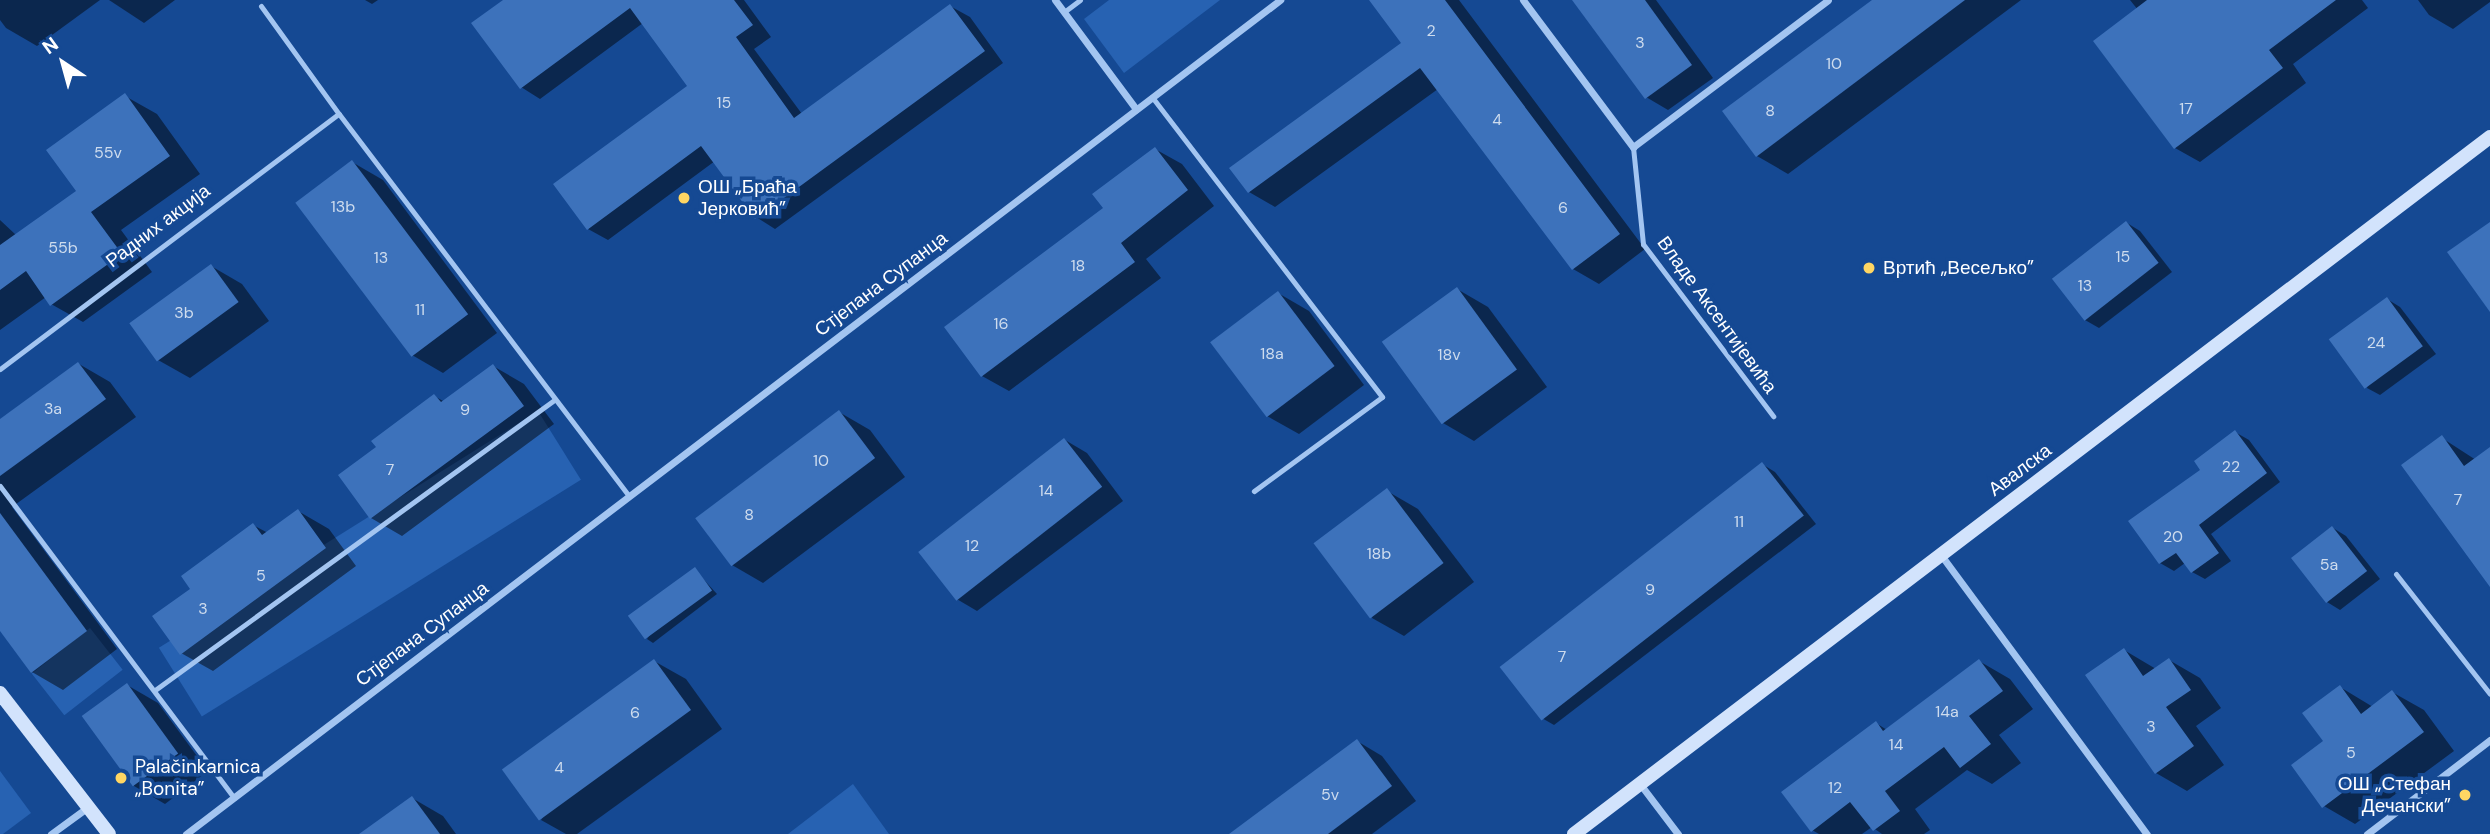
<!DOCTYPE html>
<html>
<head>
<meta charset="utf-8">
<style>
	body { margin:0 }
	#map { position:relative; width:2490px; height:834px; overflow:hidden; background:#154993; font-family:"DM Sans",sans-serif }
	div>[style] { position:absolute }
	.green>* { inset:0; background:#2762b2; transform-origin:0 0 }
	.shadow>* { inset:0; background:#0007 }
	.building>* { inset:0; background:#3d72bb; transform-origin:0 0 }
	.service>* { height:5px; margin:-2.5px; padding:0 2.5px; transform-origin:2.5px; border-radius:2.5px; background:#a3c5f1 }
	.minor>* { height:7px; margin:-3.5px; padding:0 3.5px; transform-origin:3.5px; border-radius:3.5px; background:#a3c5f1 }
	.secondary>* { height:14px; margin:-7px; padding:0 7px; transform-origin:7px; border-radius:7px; background:#d2e3fc }
	.dots>* { width:19px; height:19px; translate:-50% -50%; box-sizing:border-box; border:4px solid #154993; border-radius:50% }
	span { translate:-50% -50%; white-space:nowrap; text-align:center; line-height:1.15; -webkit-text-stroke:7px #154993; paint-order:stroke }
	.number-label { font-size:16px; color:#cedcee }
	.number-label span { -webkit-text-stroke-width:0 }
	.poi-label { font-size:19px; color:#fff }
	.left { translate:0 -50%; text-align:left }
	.right { translate:-100% -50%; text-align:right }
	.street-label { font-size:19px; color:#fff }
	.north { position:absolute; left:28px; top:28px; width:70px; height:70px; -webkit-text-stroke:5px #154993; paint-order:stroke; rotate:324deg; font-size:19px; font-weight:700; line-height:28px; text-align:center; color:#fff }
	.north::after { content:''; display:block; margin:auto; width:24px; height:32px; background:#fff; clip-path:polygon(50% 0,100% 100%,50% 72%,0 100%) }
</style>
</head>
<body>
<div id="map">
	<div class="green">
		<div style="clip-path:polygon(1109px 0,1220px 0,1124px 73px,1084px 19px)"></div>
		<div style="left:538px;top:411px;width:81px;height:447px;rotate:58deg"></div>
		<div style="left:90px;top:628px;width:53px;height:74px;rotate:52deg"></div>
		<div style="clip-path:polygon(0 771px,31px 813px,3px 834px,0 834px)"></div>
		<div style="clip-path:polygon(853px 784px,889px 834px,788px 834px)"></div>
	</div>
	<div class="shadow">
		<div style="clip-path:polygon(0 0,100px 0,37px 46px,6px 28px,0 20px)"></div>
		<div style="clip-path:polygon(109px 0,175px 0,144px 23px)"></div>
		<div style="clip-path:polygon(365px 0,378px 0,372px 4px)"></div>
		<div style="clip-path:polygon(506px 0,744px 0,771px 37px,754px 49px,802px 114px,950px 6px,970px 17px,1003px 63px,775px 229px,756px 217px,715px 161px,608px 240px,588px 229px,690px 86px,643px 23px,540px 99px,521px 87px)"></div>
		<div style="clip-path:polygon(1384px 0,1459px 0,1645px 249px,1599px 284px,1573px 269px,1438px 89px,1275px 207px,1249px 192px,1404px 43px)"></div>
		<div style="clip-path:polygon(1574px 0,1656px 0,1713px 78px,1668px 110px,1646px 97px)"></div>
		<div style="clip-path:polygon(1874px 0,2021px 0,1788px 174px,1757px 156px)"></div>
		<div style="clip-path:polygon(2130px 0,2362px 0,2368px 8px,2293px 64px,2306px 83px,2200px 162px,2175px 148px,2138px 10px)"></div>
		<div style="clip-path:polygon(2418px 0,2490px 0,2490px 2px,2453px 29px,2429px 15px)"></div>
		<div style="clip-path:polygon(125px 96px,157px 114px,200px 174px,121px 230px,152px 272px,83px 322px,51px 304px,46px 297px,0 330px,0 220px,16px 235px,78px 191px)"></div>
		<div style="clip-path:polygon(1155px 149px,1182px 164px,1214px 206px,1146px 259px,1161px 278px,1009px 391px,982px 376px,1106px 209px)"></div>
		<div style="clip-path:polygon(352px 162px,383px 180px,497px 333px,443px 373px,412px 355px)"></div>
		<div style="clip-path:polygon(2127px 223px,2140px 231px,2172px 272px,2099px 328px,2085px 320px)"></div>
		<div style="clip-path:polygon(211px 266px,242px 284px,269px 321px,190px 378px,158px 360px,132px 324px)"></div>
		<div style="clip-path:polygon(1457px 289px,1488px 307px,1547px 387px,1474px 441px,1443px 423px)"></div>
		<div style="clip-path:polygon(1278px 293px,1309px 311px,1364px 385px,1299px 434px,1267px 416px)"></div>
		<div style="clip-path:polygon(2387px 299px,2400px 307px,2436px 354px,2380px 395px,2367px 388px)"></div>
		<div style="clip-path:polygon(79px 364px,110px 382px,136px 417px,12px 507px,117px 649px,63px 690px,32px 672px,0 628px,0 421px)"></div>
		<div style="clip-path:polygon(493px 366px,524px 384px,554px 424px,402px 536px,371px 518px,378px 447px,434px 396px,445px 402px)"></div>
		<div style="clip-path:polygon(839px 412px,870px 430px,905px 477px,763px 583px,732px 565px)"></div>
		<div style="clip-path:polygon(2235px 432px,2249px 440px,2280px 482px,2211px 534px,2231px 561px,2205px 579px,2192px 572px,2185px 563px,2174px 571px,2160px 563px,2203px 470px)"></div>
		<div style="clip-path:polygon(2442px 438px,2476px 460px,2490px 458px,2490px 574px)"></div>
		<div style="clip-path:polygon(1065px 440px,1087px 453px,1123px 501px,977px 611px,955px 598px)"></div>
		<div style="clip-path:polygon(1762px 464px,1775px 472px,1816px 524px,1554px 725px,1540px 717px)"></div>
		<div style="clip-path:polygon(1387px 491px,1418px 509px,1474px 582px,1404px 636px,1372px 618px)"></div>
		<div style="clip-path:polygon(298px 511px,329px 529px,356px 566px,213px 671px,181px 653px,193px 589px,253px 525px,268px 533px)"></div>
		<div style="clip-path:polygon(2333px 528px,2346px 536px,2380px 579px,2340px 610px,2327px 602px)"></div>
		<div style="clip-path:polygon(695px 570px,717px 594px,653px 643px,647px 639px)"></div>
		<div style="clip-path:polygon(2124px 650px,2156px 669px,2169px 660px,2200px 678px,2221px 708px,2196px 726px,2224px 765px,2187px 791px,2156px 773px)"></div>
		<div style="clip-path:polygon(654px 661px,686px 679px,722px 729px,577px 834px,566px 834px,541px 820px)"></div>
		<div style="clip-path:polygon(1979px 661px,2010px 679px,2033px 709px,1999px 735px,2021px 763px,1992px 784px,1967px 770px,1915px 809px,1930px 830px,1924px 834px,1882px 834px,1872px 827px,1862px 834px,1819px 834px,1812px 830px,1876px 723px,1887px 730px)"></div>
		<div style="clip-path:polygon(127px 685px,158px 703px,208px 771px,165px 804px,134px 786px)"></div>
		<div style="clip-path:polygon(2340px 687px,2373px 707px,2392px 692px,2424px 710px,2454px 751px,2355px 824px,2324px 806px,2326px 742px)"></div>
		<div style="clip-path:polygon(1357px 741px,1382px 756px,1416px 801px,1372px 834px,1232px 834px)"></div>
		<div style="clip-path:polygon(412px 798px,443px 816px,456px 834px,362px 834px)"></div>
	</div>
	<div class="building">
		<div style="clip-path:polygon(503px 0,734px 0,753px 25px,736px 37px,794px 118px,950px 4px,985px 51px,755px 219px,701px 146px,587px 230px,553px 184px,687px 86px,630px 8px,520px 89px,471px 23px)"></div>
		<div style="clip-path:polygon(1369px 0,1445px 0,1620px 234px,1572px 270px,1420px 68px,1248px 193px,1229px 168px,1401px 43px)"></div>
		<div style="clip-path:polygon(1572px 0,1645px 0,1692px 65px,1645px 99px)"></div>
		<div style="clip-path:polygon(1872px 0,1965px 0,1756px 157px,1722px 111px)"></div>
		<div style="clip-path:polygon(2147px 0,2336px 0,2269px 50px,2283px 68px,2174px 149px,2093px 41px)"></div>
		<div style="clip-path:polygon(125px 93px,170px 156px,91px 212px,122px 254px,50px 306px,26px 271px,0 290px,0 245px,76px 191px,46px 150px)"></div>
		<div style="clip-path:polygon(1155px 147px,1188px 190px,1121px 243px,1135px 262px,981px 377px,944px 327px,1103px 208px,1092px 194px)"></div>
		<div style="left:352px;top:160px;width:193px;height:71px;rotate:53deg"></div>
		<div style="left:2126px;top:221px;width:53px;height:94px;rotate:52deg"></div>
		<div style="clip-path:polygon(2490px 222px,2490px 312px,2447px 252px)"></div>
		<div style="left:211px;top:264px;width:47px;height:101px;rotate:54deg"></div>
		<div style="left:1457px;top:287px;width:102px;height:93px;rotate:54deg"></div>
		<div style="left:1278px;top:291px;width:94px;height:85px;rotate:53deg"></div>
		<div style="left:2387px;top:297px;width:61px;height:72px;rotate:54deg"></div>
		<div style="clip-path:polygon(78px 362px,106px 399px,0 476px,0 419px)"></div>
		<div style="clip-path:polygon(493px 364px,524px 406px,370px 519px,338px 475px,376px 447px,371px 441px,434px 394px,441px 402px)"></div>
		<div style="left:839px;top:410px;width:60px;height:180px;rotate:53deg"></div>
		<div style="clip-path:polygon(2235px 430px,2267px 473px,2199px 525px,2219px 553px,2191px 573px,2176px 553px,2159px 564px,2128px 521px,2200px 470px,2194px 461px)"></div>
		<div style="clip-path:polygon(2442px 435px,2464px 466px,2490px 447px,2490px 587px,2401px 465px)"></div>
		<div style="left:1064px;top:438px;width:62px;height:185px;rotate:52deg"></div>
		<div style="left:1762px;top:462px;width:68px;height:333px;rotate:52deg"></div>
		<div style="left:1387px;top:488px;width:94px;height:92px;rotate:53deg"></div>
		<div style="clip-path:polygon(298px 509px,326px 548px,180px 655px,152px 616px,190px 589px,181px 576px,253px 523px,262px 535px)"></div>
		<div style="clip-path:polygon(0 513px,87px 631px,31px 673px,0 631px)"></div>
		<div style="left:2332px;top:526px;width:57px;height:52px;rotate:52deg"></div>
		<div style="left:695px;top:567px;width:29px;height:83px;rotate:54deg"></div>
		<div style="clip-path:polygon(2124px 648px,2143px 676px,2169px 658px,2191px 690px,2166px 707px,2194px 746px,2155px 774px,2085px 675px)"></div>
		<div style="left:654px;top:659px;width:63px;height:188px;rotate:54deg"></div>
		<div style="clip-path:polygon(1979px 659px,2003px 691px,1969px 716px,1991px 744px,1960px 768px,1944px 747px,1885px 791px,1900px 811px,1873px 831px,1850px 802px,1811px 832px,1781px 792px,1876px 721px,1883px 731px)"></div>
		<div style="left:127px;top:683px;width:87px;height:56px;rotate:54deg"></div>
		<div style="clip-path:polygon(2340px 685px,2361px 714px,2392px 690px,2424px 732px,2322px 808px,2291px 765px,2323px 741px,2302px 713px)"></div>
		<div style="clip-path:polygon(1357px 739px,1392px 786px,1328px 834px,1229px 834px)"></div>
		<div style="clip-path:polygon(412px 796px,440px 834px,359px 834px)"></div>
	</div>
	<div class="service">
		<div style="left:261px;top:6px;width:133px;rotate:54.2deg"></div>
		<div style="left:339px;top:114px;width:480px;rotate:52.8deg"></div>
		<div style="left:1064px;top:12px;width:20px;rotate:-37deg"></div>
		<div style="left:1152px;top:97px;width:378px;rotate:52.5deg"></div>
		<div style="left:1382px;top:397px;width:159px;rotate:143.7deg"></div>
		<div style="left:1633px;top:147px;width:98px;rotate:84.1deg"></div>
		<div style="left:1643px;top:244px;width:216px;rotate:52.9deg"></div>
		<div style="left:0;top:369px;width:424px;rotate:-37deg"></div>
		<div style="left:0;top:486px;width:390px;rotate:53.1deg"></div>
		<div style="left:2396px;top:574px;width:152px;rotate:51.9deg"></div>
		<div style="left:155px;top:690px;width:493px;rotate:-36deg"></div>
	</div>
	<div class="minor">
		<div style="left:1055px;top:0;width:136px;rotate:53.4deg"></div>
		<div style="left:1523px;top:0;width:184px;rotate:53.2deg"></div>
		<div style="left:1633px;top:147px;width:244px;rotate:-37deg"></div>
		<div style="left:1941px;top:555px;width:347px;rotate:53.6deg"></div>
		<div style="left:1640px;top:784px;width:63px;rotate:52.8deg"></div>
		<div style="left:51px;top:834px;width:46px;rotate:-36.1deg"></div>
		<div style="left:186px;top:834px;width:1376px;rotate:-37.32deg"></div>
		<div style="left:2367px;top:834px;width:155px;rotate:-37.4deg"></div>
	</div>
	<div class="secondary">
		<div style="left:0;top:693px;width:178px;rotate:52.3deg"></div>
		<div style="left:1574px;top:834px;width:1151px;rotate:-37.27deg"></div>
	</div>
	<div class="dots">
		<div style="left:684px;top:198px;background:#ffd663"></div>
		<div style="left:1869px;top:268px;background:#ffd663"></div>
		<div style="left:121px;top:778px;background:#ffd663"></div>
		<div style="left:2465px;top:795px;background:#ffd663"></div>
	</div>
	<div class="number-label">
		<span style="left:1431px;top:31px">2</span>
		<span style="left:1640px;top:43px">3</span>
		<span style="left:1834px;top:64px">10</span>
		<span style="left:724px;top:103px">15</span>
		<span style="left:2186px;top:109px">17</span>
		<span style="left:1770px;top:111px">8</span>
		<span style="left:1497px;top:120px">4</span>
		<span style="left:108px;top:153px">55v</span>
		<span style="left:343px;top:207px">13b</span>
		<span style="left:1563px;top:208px">6</span>
		<span style="left:63px;top:248px">55b</span>
		<span style="left:2123px;top:257px">15</span>
		<span style="left:381px;top:258px">13</span>
		<span style="left:1078px;top:266px">18</span>
		<span style="left:2085px;top:286px">13</span>
		<span style="left:420px;top:310px">11</span>
		<span style="left:184px;top:313px">3b</span>
		<span style="left:1001px;top:324px">16</span>
		<span style="left:2376px;top:343px">24</span>
		<span style="left:1272px;top:354px">18a</span>
		<span style="left:1449px;top:355px">18v</span>
		<span style="left:53px;top:409px">3a</span>
		<span style="left:465px;top:410px">9</span>
		<span style="left:821px;top:461px">10</span>
		<span style="left:2231px;top:467px">22</span>
		<span style="left:390px;top:470px">7</span>
		<span style="left:1046px;top:491px">14</span>
		<span style="left:2458px;top:500px">7</span>
		<span style="left:749px;top:515px">8</span>
		<span style="left:1739px;top:522px">11</span>
		<span style="left:2173px;top:537px">20</span>
		<span style="left:972px;top:546px">12</span>
		<span style="left:1379px;top:554px">18b</span>
		<span style="left:2329px;top:565px">5a</span>
		<span style="left:261px;top:576px">5</span>
		<span style="left:1650px;top:590px">9</span>
		<span style="left:203px;top:609px">3</span>
		<span style="left:1562px;top:657px">7</span>
		<span style="left:1947px;top:712px">14a</span>
		<span style="left:635px;top:713px">6</span>
		<span style="left:2151px;top:727px">3</span>
		<span style="left:1896px;top:745px">14</span>
		<span style="left:2351px;top:753px">5</span>
		<span style="left:559px;top:768px">4</span>
		<span style="left:1835px;top:788px">12</span>
		<span style="left:1330px;top:795px">5v</span>
	</div>
	<div class="poi-label">
		<span class="left" style="left:698px;top:198px">ОШ „Браћа<br>Јерковић”</span>
		<span class="left" style="left:1883px;top:268px">Вртић „Весељко”</span>
		<span class="left" style="left:135px;top:778px">Palačinkarnica<br>„Bonita”</span>
		<span class="right" style="left:2451px;top:795px">ОШ „Стефан<br>Дечански”</span>
	</div>
	<div class="street-label">
		<span style="left:158px;top:226px;rotate:-37deg">Радних акција</span>
		<span style="left:881px;top:284px;rotate:-37deg">Стјепана Супанца</span>
		<span style="left:1717px;top:315px;rotate:54deg">Владе Аксентијевића</span>
		<span style="left:2020px;top:470px;rotate:-37deg">Авалска</span>
		<span style="left:422px;top:634px;rotate:-37deg">Стјепана Супанца</span>
	</div>
	<div class="north">N</div>
</div>
</body>
</html>
